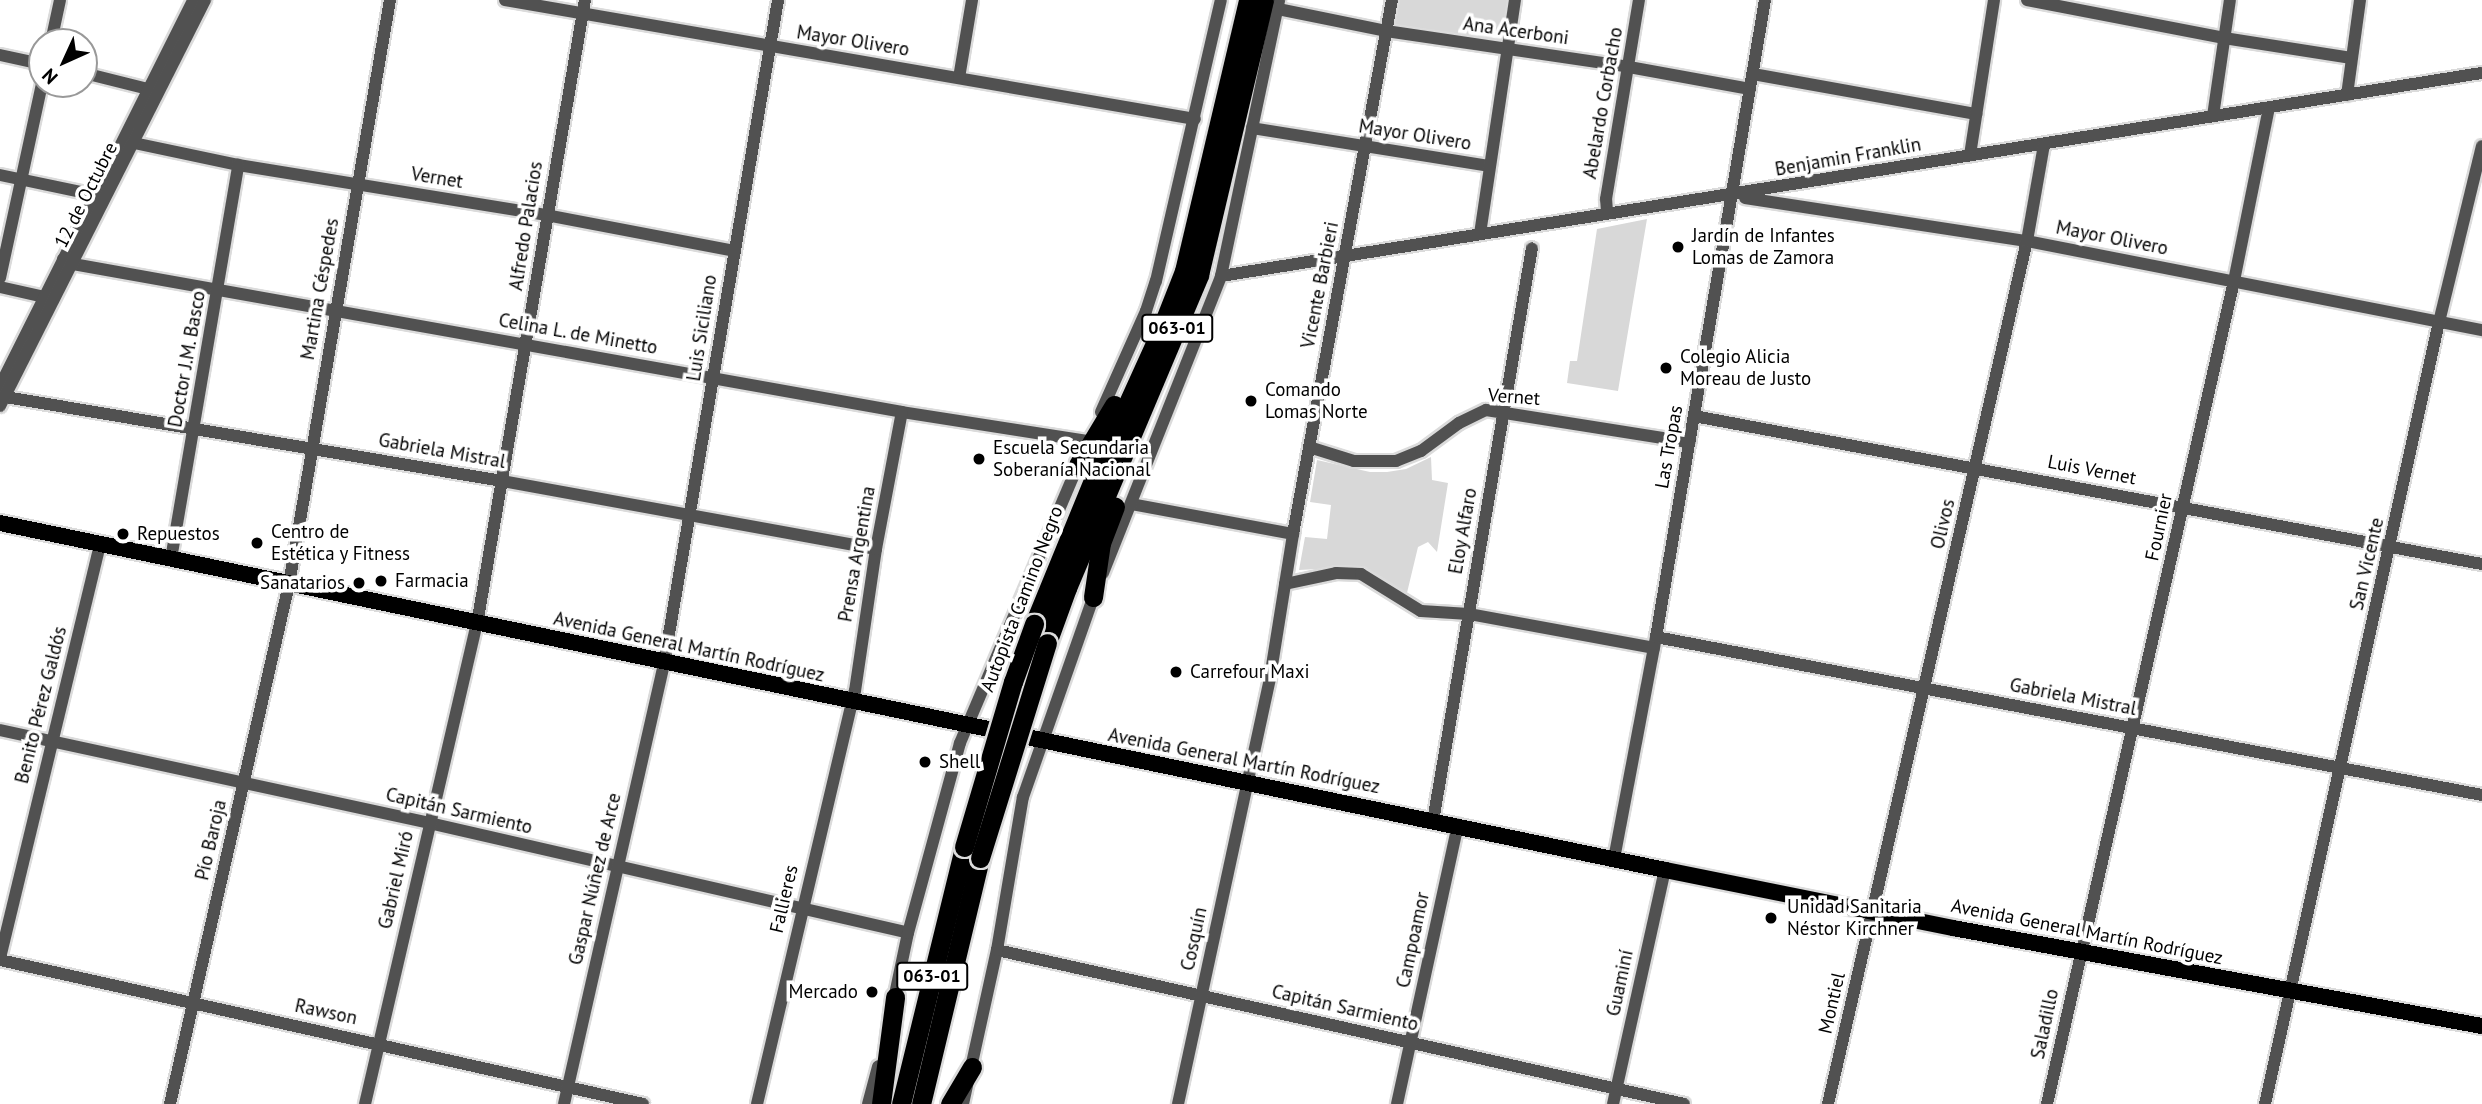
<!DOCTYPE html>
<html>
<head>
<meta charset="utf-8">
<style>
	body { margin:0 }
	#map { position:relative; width:2482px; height:1104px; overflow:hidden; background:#fff; font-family:"PT Sans",sans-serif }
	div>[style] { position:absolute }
	.green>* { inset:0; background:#d8d8d8 }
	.roads { filter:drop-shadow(2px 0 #dbdbdb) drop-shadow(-2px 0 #dbdbdb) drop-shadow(0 2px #dbdbdb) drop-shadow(0 -2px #dbdbdb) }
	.minor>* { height:12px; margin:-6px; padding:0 6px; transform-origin:6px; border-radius:6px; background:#515151 }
	.major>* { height:16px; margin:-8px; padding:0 8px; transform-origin:8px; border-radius:8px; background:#000 }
	.highway>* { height:19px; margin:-9.5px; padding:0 9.5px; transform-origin:9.5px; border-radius:9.5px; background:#000 }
	.bridges { filter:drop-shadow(2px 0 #dbdbdb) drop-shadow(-2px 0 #dbdbdb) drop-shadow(0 2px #dbdbdb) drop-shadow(0 -2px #dbdbdb) }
	.highway-bridge>* { height:19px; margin:-9.5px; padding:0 9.5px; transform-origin:9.5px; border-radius:9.5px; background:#000 }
	.dots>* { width:19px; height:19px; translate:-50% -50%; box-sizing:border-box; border:4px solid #fff; border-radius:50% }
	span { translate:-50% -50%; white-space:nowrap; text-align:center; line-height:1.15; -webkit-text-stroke:7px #fff; paint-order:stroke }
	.shield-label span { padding:2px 5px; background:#fff; border:2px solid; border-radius:5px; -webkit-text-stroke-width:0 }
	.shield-label { font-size:18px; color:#000; font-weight:700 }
	.street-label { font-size:19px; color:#000 }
	.poi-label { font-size:19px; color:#000 }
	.left { translate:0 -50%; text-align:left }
	.right { translate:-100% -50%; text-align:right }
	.north { position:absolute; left:28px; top:28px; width:70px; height:70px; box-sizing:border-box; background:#fff; border:2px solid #999; border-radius:50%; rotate:225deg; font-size:19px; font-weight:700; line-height:28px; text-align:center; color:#000 }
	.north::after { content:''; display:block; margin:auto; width:24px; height:32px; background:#000; clip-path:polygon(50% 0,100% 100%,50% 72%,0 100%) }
</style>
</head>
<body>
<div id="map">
	<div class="green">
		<div style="clip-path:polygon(1392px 0,1515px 0,1508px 50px,1391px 31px)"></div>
		<div style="clip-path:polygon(1647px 219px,1618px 391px,1567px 383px,1570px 361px,1577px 361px,1597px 229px)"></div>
		<div style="clip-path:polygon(1431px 457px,1432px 480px,1448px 483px,1437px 552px,1428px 542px,1418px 547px,1406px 597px,1373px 573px,1358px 567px,1299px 570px,1305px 537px,1327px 539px,1331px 505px,1310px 502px,1317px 460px,1370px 472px,1387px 472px,1406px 469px)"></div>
	</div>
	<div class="roads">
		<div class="minor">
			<div style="left:505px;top:0;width:700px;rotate:9.79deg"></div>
			<div style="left:2027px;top:0;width:201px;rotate:10.9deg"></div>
			<div style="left:2224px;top:38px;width:129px;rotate:8.9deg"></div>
			<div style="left:1278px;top:9px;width:110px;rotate:11.5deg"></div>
			<div style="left:1386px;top:31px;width:246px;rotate:8.4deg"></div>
			<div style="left:1629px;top:67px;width:123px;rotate:10.3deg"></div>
			<div style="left:51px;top:42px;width:43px;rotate:-77.9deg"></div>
			<div style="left:0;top:55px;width:43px;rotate:12.1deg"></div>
			<div style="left:84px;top:73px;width:66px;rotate:14deg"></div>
			<div style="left:1753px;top:74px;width:227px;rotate:10.2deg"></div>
			<div style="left:959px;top:78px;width:79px;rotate:-80.5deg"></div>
			<div style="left:2347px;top:95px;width:96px;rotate:-82.2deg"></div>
			<div style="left:2213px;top:116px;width:117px;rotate:-81.7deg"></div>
			<div style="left:1252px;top:128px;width:240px;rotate:9.1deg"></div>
			<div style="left:134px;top:143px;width:106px;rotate:11.9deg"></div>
			<div style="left:238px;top:165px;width:312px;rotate:9.2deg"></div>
			<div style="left:546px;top:215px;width:191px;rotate:10.8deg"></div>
			<div style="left:1970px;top:155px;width:157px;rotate:-81.2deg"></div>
			<div style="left:0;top:175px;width:98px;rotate:11.8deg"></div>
			<div style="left:1745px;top:198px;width:285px;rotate:8.7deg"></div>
			<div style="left:2027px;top:241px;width:464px;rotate:11.1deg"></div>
			<div style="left:1607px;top:212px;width:13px;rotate:-94deg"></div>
			<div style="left:1606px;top:199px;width:202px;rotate:-80.6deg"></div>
			<div style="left:1480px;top:234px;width:237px;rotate:-81.5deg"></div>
			<div style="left:63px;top:259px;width:11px;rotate:27deg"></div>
			<div style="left:73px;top:264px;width:842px;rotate:10.12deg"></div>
			<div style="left:902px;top:412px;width:188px;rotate:8.9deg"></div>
			<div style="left:1221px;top:276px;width:1277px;rotate:-9.15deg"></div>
			<div style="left:0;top:278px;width:198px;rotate:-77.8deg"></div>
			<div style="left:0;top:287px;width:45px;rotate:12.8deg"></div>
			<div style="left:44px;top:297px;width:7px;rotate:45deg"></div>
			<div style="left:0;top:386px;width:432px;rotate:-63.4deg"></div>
			<div style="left:0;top:396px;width:509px;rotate:9.61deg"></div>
			<div style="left:502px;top:481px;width:380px;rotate:10.3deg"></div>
			<div style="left:0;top:406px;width:455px;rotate:-63.2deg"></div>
			<div style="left:1101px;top:412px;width:111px;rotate:-66deg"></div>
			<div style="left:1146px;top:311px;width:32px;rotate:-72deg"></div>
			<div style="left:1156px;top:281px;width:288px;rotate:-77deg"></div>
			<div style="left:1694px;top:416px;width:802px;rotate:10.64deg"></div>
			<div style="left:1309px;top:447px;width:47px;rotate:17.3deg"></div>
			<div style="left:1354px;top:461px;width:42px"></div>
			<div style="left:1396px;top:461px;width:27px;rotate:-22deg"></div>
			<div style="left:1421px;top:451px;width:47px;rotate:-36.4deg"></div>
			<div style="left:1459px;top:423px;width:30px;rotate:-26deg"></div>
			<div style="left:1486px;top:410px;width:206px;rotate:9deg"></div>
			<div style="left:1131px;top:504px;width:165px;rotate:10.5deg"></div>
			<div style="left:171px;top:559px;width:400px;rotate:-80.3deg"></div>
			<div style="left:1103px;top:573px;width:320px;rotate:-68.3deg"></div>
			<div style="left:1221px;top:276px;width:282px;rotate:-78.1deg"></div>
			<div style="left:1285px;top:584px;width:52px;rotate:-12.2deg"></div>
			<div style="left:1336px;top:573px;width:25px;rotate:2deg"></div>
			<div style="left:1361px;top:574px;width:70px;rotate:31.7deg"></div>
			<div style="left:1421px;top:611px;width:48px;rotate:3.6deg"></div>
			<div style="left:1469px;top:614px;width:188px;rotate:10.4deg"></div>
			<div style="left:1656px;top:637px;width:841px;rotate:10.83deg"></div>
			<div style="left:0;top:730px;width:439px;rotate:12.2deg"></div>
			<div style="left:429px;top:823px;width:491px;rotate:12.9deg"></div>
			<div style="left:1433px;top:821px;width:581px;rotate:-80.2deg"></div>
			<div style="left:1614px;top:859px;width:226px;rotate:-79.3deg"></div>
			<div style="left:1656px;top:637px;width:646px;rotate:-80.29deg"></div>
			<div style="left:997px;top:950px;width:704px;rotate:12.63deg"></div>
			<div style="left:0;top:958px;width:426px;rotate:-76.4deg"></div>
			<div style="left:0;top:960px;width:659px;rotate:12.62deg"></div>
			<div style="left:893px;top:1004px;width:73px;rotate:-78.1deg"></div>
			<div style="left:908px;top:933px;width:197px;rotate:-74.7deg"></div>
			<div style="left:960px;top:743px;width:307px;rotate:-67deg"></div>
			<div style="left:170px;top:1104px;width:533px;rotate:-77.11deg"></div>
			<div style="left:289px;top:584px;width:593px;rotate:-80.19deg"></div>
			<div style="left:365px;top:1104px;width:493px;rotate:-76.9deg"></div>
			<div style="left:477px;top:624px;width:633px;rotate:-80.18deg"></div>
			<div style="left:564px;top:1104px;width:452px;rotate:-77.2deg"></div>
			<div style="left:664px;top:663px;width:673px;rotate:-80.24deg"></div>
			<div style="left:757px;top:1104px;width:424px;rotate:-76.7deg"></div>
			<div style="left:855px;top:691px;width:144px;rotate:-81.6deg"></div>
			<div style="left:876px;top:549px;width:139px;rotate:-79.3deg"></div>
			<div style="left:868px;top:1104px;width:39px;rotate:-75deg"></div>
			<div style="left:963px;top:1104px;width:158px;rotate:-77.6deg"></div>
			<div style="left:997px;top:950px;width:155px;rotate:-80.4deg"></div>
			<div style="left:1023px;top:797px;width:216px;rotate:-70.6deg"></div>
			<div style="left:1178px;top:1104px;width:436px;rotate:-77.8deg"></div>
			<div style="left:1270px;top:678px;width:146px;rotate:-80.9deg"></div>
			<div style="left:1293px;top:534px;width:543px;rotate:-79.5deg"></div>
			<div style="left:1397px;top:1104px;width:286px;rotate:-77.7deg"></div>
			<div style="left:1613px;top:1104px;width:240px;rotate:-77.5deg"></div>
			<div style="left:1828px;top:1104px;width:886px;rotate:-77.02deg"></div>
			<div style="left:2027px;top:241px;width:97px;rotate:-80deg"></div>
			<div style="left:2047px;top:1104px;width:844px;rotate:-77.2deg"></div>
			<div style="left:2234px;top:281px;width:177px;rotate:-78.6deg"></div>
			<div style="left:2265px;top:1104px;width:801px;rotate:-77.46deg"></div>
			<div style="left:2439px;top:322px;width:181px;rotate:-76.3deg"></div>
		</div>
		<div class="major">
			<div style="left:0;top:523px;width:1701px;rotate:11.77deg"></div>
			<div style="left:1665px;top:870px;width:294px;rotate:11.4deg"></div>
			<div style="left:1953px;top:928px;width:538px;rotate:10.5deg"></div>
		</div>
		<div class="highway">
			<div style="left:1078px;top:465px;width:70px;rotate:-59deg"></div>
			<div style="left:1093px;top:597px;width:55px;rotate:-81.6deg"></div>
			<div style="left:1101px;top:543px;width:39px;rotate:-69deg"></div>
			<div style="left:1034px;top:624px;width:156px;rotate:-67.7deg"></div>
			<div style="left:1093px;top:480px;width:162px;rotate:-65.6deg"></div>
			<div style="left:1160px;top:332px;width:66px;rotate:-68.5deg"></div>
			<div style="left:1184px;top:271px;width:278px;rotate:-76.7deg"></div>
			<div style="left:1047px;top:643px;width:59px;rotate:-70deg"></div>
			<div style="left:1067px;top:588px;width:340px;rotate:-67.1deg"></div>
			<div style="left:1199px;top:275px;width:283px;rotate:-76.7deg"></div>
			<div style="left:881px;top:1104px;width:108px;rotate:-82.5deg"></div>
			<div style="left:901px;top:1104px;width:265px;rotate:-76.2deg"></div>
			<div style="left:921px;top:1104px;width:253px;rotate:-76.5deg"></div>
			<div style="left:950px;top:1104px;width:43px;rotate:-59.3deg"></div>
		</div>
	</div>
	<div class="bridges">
		<div class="highway-bridge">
			<div style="left:964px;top:847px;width:172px;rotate:-73.5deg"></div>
			<div style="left:1013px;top:682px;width:62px;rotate:-70.1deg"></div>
			<div style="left:980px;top:858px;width:225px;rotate:-72.7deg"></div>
		</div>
	</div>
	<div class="dots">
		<div style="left:1678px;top:247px;background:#000"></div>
		<div style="left:1666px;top:368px;background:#000"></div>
		<div style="left:1251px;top:401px;background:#000"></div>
		<div style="left:979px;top:459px;background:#000"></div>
		<div style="left:123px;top:534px;background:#000"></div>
		<div style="left:257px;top:543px;background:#000"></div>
		<div style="left:381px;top:581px;background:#000"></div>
		<div style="left:359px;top:583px;background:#000"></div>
		<div style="left:1176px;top:672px;background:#000"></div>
		<div style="left:925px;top:762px;background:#000"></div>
		<div style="left:1771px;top:918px;background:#000"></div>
		<div style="left:872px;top:992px;background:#000"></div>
	</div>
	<div class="shield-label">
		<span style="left:1177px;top:328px">063-01</span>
		<span style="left:932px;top:976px">063-01</span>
	</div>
	<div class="street-label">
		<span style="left:1516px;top:31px;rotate:8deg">Ana Acerboni</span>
		<span style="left:853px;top:41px;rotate:9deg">Mayor Olivero</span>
		<span style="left:1603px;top:103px;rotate:-80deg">Abelardo Corbacho</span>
		<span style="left:1415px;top:135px;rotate:9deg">Mayor Olivero</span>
		<span style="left:1848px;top:157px;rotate:-10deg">Benjamin Franklin</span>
		<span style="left:437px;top:178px;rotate:9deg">Vernet</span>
		<span style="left:86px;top:195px;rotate:-63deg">12 de Octubre</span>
		<span style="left:526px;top:226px;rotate:-81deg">Alfredo Palacios</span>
		<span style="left:2112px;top:238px;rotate:11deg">Mayor Olivero</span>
		<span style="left:1320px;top:285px;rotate:-79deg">Vicente Barbieri</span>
		<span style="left:320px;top:289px;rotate:-80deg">Martina Céspedes</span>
		<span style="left:702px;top:328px;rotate:-81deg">Luis Siciliano</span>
		<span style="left:578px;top:334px;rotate:10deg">Celina L. de Minetto</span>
		<span style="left:187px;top:359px;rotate:-80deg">Doctor J.M. Basco</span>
		<span style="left:1514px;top:397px;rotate:4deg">Vernet</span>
		<span style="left:1669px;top:447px;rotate:-80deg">Las Tropas</span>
		<span style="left:442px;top:451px;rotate:10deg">Gabriela Mistral</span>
		<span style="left:2092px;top:470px;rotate:11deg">Luis Vernet</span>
		<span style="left:1943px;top:524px;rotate:-77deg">Olivos</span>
		<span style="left:2159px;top:527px;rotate:-78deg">Fournier</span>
		<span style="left:1463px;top:531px;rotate:-80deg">Eloy Alfaro</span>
		<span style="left:857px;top:554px;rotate:-80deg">Prensa Argentina</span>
		<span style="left:2367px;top:564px;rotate:-77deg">San Vicente</span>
		<span style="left:1022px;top:599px;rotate:-69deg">Autopista Camino Negro</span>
		<span style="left:689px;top:647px;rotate:12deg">Avenida General Martín Rodríguez</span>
		<span style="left:2073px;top:697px;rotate:11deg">Gabriela Mistral</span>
		<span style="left:41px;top:705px;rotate:-76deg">Benito Pérez Galdós</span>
		<span style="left:1244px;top:761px;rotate:11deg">Avenida General Martín Rodríguez</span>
		<span style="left:459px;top:811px;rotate:13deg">Capitán Sarmiento</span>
		<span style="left:211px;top:840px;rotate:-77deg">Pío Baroja</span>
		<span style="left:595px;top:879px;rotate:-77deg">Gaspar Núñez de Arce</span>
		<span style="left:396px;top:880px;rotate:-77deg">Gabriel Miró</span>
		<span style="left:784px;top:899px;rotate:-77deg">Fallieres</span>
		<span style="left:2087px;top:932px;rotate:11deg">Avenida General Martín Rodríguez</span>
		<span style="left:1194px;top:939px;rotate:-78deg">Cosquín</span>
		<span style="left:1413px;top:940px;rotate:-78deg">Campoamor</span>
		<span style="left:1620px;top:983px;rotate:-78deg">Guaminí</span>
		<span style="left:1832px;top:1003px;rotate:-77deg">Montiel</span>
		<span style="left:1345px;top:1008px;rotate:13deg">Capitán Sarmiento</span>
		<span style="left:326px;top:1012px;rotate:12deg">Rawson</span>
		<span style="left:2045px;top:1024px;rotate:-78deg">Saladillo</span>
	</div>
	<div class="poi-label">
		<span class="left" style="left:1692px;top:247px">Jardín de Infantes<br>Lomas de Zamora</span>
		<span class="left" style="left:1680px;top:368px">Colegio Alicia<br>Moreau de Justo</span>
		<span class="left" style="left:1265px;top:401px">Comando<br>Lomas Norte</span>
		<span class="left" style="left:993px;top:459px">Escuela Secundaria<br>Soberanía Nacional</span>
		<span class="left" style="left:271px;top:543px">Centro de<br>Estética y Fitness</span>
		<span class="left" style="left:137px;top:534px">Repuestos</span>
		<span class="left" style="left:395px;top:581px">Farmacia</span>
		<span class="right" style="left:345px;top:583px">Sanatarios</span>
		<span class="left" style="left:1190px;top:672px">Carrefour Maxi</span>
		<span class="left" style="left:939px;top:762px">Shell</span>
		<span class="left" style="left:1787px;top:918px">Unidad Sanitaria<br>Néstor Kirchner</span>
		<span class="right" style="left:858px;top:992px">Mercado</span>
	</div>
	<div class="north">N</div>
</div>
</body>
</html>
